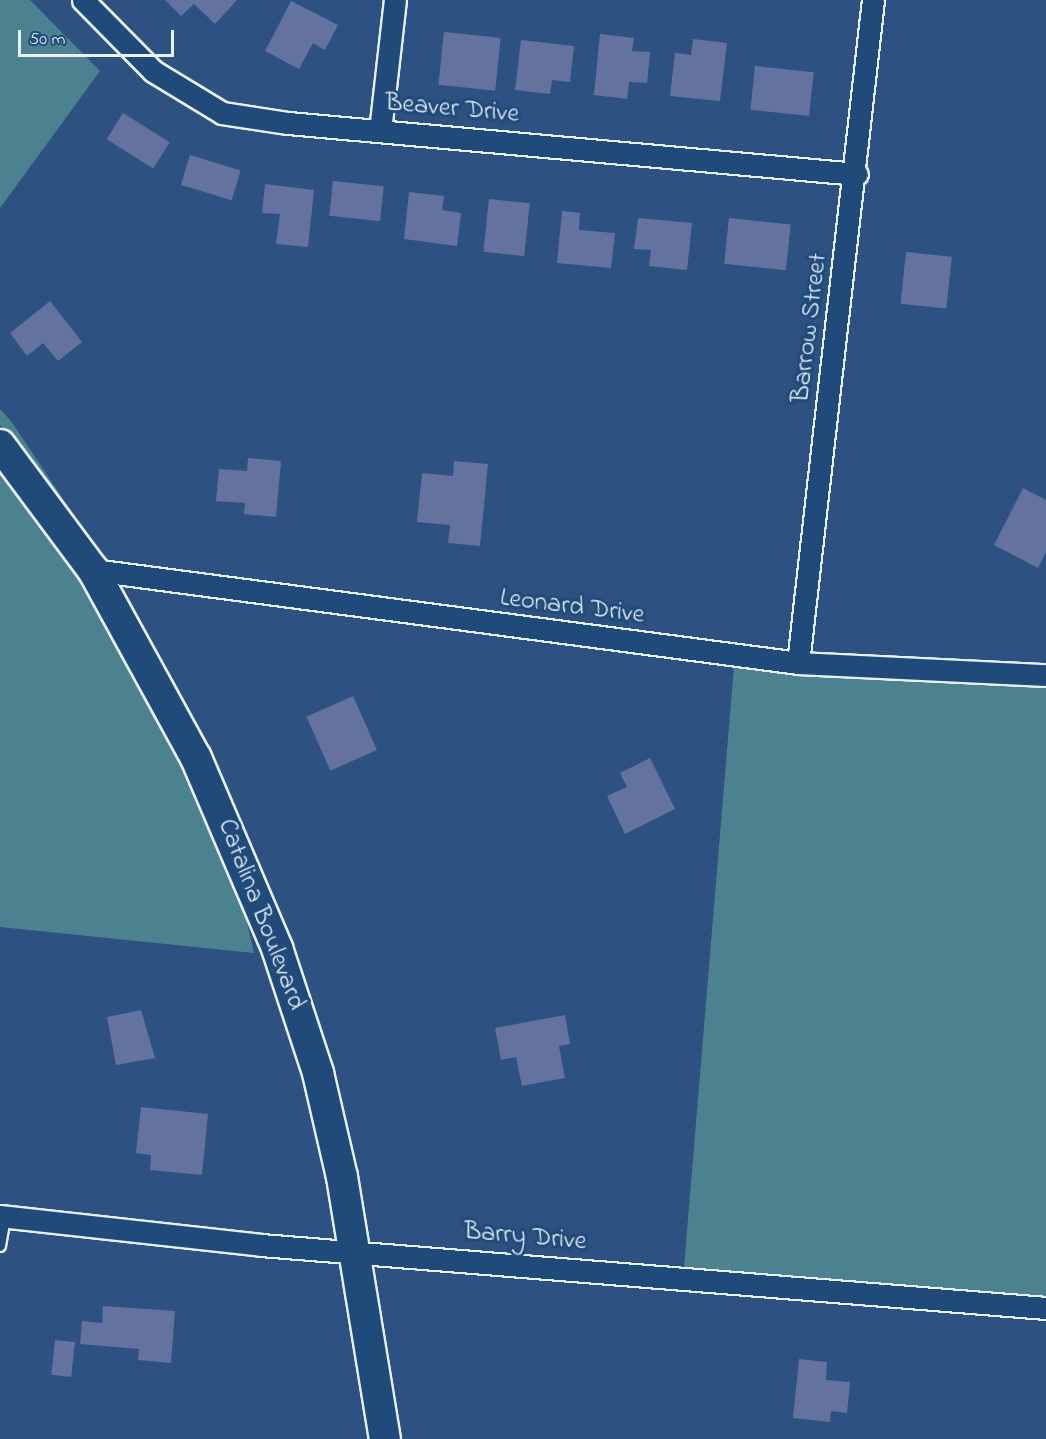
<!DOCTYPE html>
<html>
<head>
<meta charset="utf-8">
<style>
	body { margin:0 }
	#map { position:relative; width:1046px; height:1439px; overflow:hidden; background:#2d5281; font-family:"Indie Flower",sans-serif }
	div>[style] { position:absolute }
	.green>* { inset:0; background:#4c818f }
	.building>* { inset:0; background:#64729f; transform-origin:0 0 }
	.roads { filter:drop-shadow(2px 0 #e8f1f8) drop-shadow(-2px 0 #e8f1f8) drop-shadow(0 2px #e8f1f8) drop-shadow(0 -2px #e8f1f8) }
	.lane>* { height:10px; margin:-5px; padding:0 5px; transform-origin:5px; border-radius:5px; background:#1f4a7a }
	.street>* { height:21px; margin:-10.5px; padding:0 10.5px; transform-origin:10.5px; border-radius:10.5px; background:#1f4a7a }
	.secondary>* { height:30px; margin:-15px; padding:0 15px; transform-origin:15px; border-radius:15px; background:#1f4a7a }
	span { translate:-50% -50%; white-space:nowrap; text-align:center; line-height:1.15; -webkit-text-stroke:6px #1f4a7a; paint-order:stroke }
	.street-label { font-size:26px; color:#e8f1f8 }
	.scale { position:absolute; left:18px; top:30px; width:156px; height:27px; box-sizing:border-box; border:3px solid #e8f1f8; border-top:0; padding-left:8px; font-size:18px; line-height:21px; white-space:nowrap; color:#e8f1f8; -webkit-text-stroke:4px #1f4a7a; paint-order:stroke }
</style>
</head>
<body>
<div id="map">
	<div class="green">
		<div style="clip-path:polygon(0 0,30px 0,100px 71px,0 208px)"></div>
		<div style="clip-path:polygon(0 409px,11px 421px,105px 562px,0 425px)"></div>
		<div style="clip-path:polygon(0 463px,80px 572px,79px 579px,85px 580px,185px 762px,240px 892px,254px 953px,0 927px)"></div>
		<div style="clip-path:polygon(734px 666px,809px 675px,1046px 686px,1046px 1298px,684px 1267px)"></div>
	</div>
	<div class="building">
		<div style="clip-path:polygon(165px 0,237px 0,215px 24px,194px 4px,181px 16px)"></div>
		<div style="clip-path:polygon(291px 1px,338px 25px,325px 50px,313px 43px,299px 69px,265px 51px)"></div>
		<div style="left:444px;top:32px;width:57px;height:53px;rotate:6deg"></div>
		<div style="clip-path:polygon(600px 34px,634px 38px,632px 51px,650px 52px,647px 83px,629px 82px,627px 99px,594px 95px)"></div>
		<div style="clip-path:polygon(693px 39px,727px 43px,720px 101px,670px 96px,675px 53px,691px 55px)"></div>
		<div style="clip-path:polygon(521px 40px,574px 46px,570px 82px,552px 80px,550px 94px,515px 90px)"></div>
		<div style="left:755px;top:66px;width:59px;height:44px;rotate:6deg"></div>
		<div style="left:123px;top:113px;width:55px;height:31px;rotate:32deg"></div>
		<div style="left:190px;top:155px;width:53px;height:31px;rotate:17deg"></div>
		<div style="left:333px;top:181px;width:51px;height:35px;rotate:6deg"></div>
		<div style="clip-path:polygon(265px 184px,314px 190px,308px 247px,276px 244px,280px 214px,262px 213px)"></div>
		<div style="clip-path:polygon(409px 192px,444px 196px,442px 210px,461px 213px,457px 246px,404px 239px)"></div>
		<div style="left:489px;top:199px;width:41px;height:53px;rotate:6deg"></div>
		<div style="clip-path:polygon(562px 211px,580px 213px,579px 230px,615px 233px,611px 268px,557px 263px)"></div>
		<div style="clip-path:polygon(638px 218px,692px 223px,687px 270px,649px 266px,651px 250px,634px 249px)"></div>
		<div style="left:729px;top:218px;width:62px;height:46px;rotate:6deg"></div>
		<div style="left:906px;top:252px;width:46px;height:52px;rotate:6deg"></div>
		<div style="clip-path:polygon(50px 301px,82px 342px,58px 361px,43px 343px,27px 356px,10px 333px)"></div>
		<div style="clip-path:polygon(248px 458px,281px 461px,276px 517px,244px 514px,245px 503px,216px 501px,219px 469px,247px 471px)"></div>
		<div style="clip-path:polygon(454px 461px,488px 464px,480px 546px,448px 543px,450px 525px,417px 522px,422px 473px,453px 476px)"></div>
		<div style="clip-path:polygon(1023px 488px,1046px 500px,1046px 552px,1038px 568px,994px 545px)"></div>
		<div style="left:353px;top:696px;width:59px;height:51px;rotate:66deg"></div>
		<div style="clip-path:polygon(650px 758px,675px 809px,625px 834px,607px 796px,627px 787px,620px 773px)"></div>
		<div style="clip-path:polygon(141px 1010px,155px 1058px,116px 1065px,107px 1017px)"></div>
		<div style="clip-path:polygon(565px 1015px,570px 1044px,559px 1046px,565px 1078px,522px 1086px,516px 1057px,501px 1060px,495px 1028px)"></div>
		<div style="clip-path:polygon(141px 1107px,208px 1114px,202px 1175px,150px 1170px,151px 1155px,136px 1153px)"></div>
		<div style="clip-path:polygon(103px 1306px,175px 1311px,171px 1363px,138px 1360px,139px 1349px,80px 1344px,82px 1321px,102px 1323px)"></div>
		<div style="left:55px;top:1340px;width:20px;height:35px;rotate:6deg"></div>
		<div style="clip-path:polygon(799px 1359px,827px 1362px,826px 1380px,850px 1382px,847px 1413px,831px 1411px,830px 1422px,793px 1418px)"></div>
	</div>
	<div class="roads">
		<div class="lane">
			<div style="left:0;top:1246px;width:29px;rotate:-80deg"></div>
		</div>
		<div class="street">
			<div style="left:83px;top:0;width:100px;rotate:45.4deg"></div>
			<div style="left:153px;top:71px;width:81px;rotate:31.3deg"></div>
			<div style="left:222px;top:113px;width:67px;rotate:8.6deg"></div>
			<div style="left:288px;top:123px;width:571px;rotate:5.12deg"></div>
			<div style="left:380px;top:131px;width:132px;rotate:-83.5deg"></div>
			<div style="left:93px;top:570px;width:711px;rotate:7.51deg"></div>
			<div style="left:798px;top:663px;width:248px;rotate:2.8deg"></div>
			<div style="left:798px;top:663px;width:667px;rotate:-83.55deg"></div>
			<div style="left:0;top:1216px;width:263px;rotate:6.3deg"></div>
			<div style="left:261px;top:1245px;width:788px;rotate:4.59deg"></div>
		</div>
		<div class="secondary">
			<div style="left:0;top:445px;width:156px;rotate:53.4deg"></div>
			<div style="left:93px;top:570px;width:214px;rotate:61.3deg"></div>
			<div style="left:196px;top:758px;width:207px;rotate:66.9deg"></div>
			<div style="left:277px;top:948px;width:132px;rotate:71.8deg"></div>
			<div style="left:318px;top:1073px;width:107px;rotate:77deg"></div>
			<div style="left:342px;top:1177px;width:266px;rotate:80.7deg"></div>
		</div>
	</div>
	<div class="street-label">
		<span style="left:452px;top:110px;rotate:5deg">Beaver Drive</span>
		<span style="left:811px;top:328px;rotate:-83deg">Barrow Street</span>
		<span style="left:572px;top:608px;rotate:7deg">Leonard Drive</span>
		<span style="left:260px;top:915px;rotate:69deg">Catalina Boulevard</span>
		<span style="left:525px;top:1238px;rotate:5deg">Barry Drive</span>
	</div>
	<div class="scale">50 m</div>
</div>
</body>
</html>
